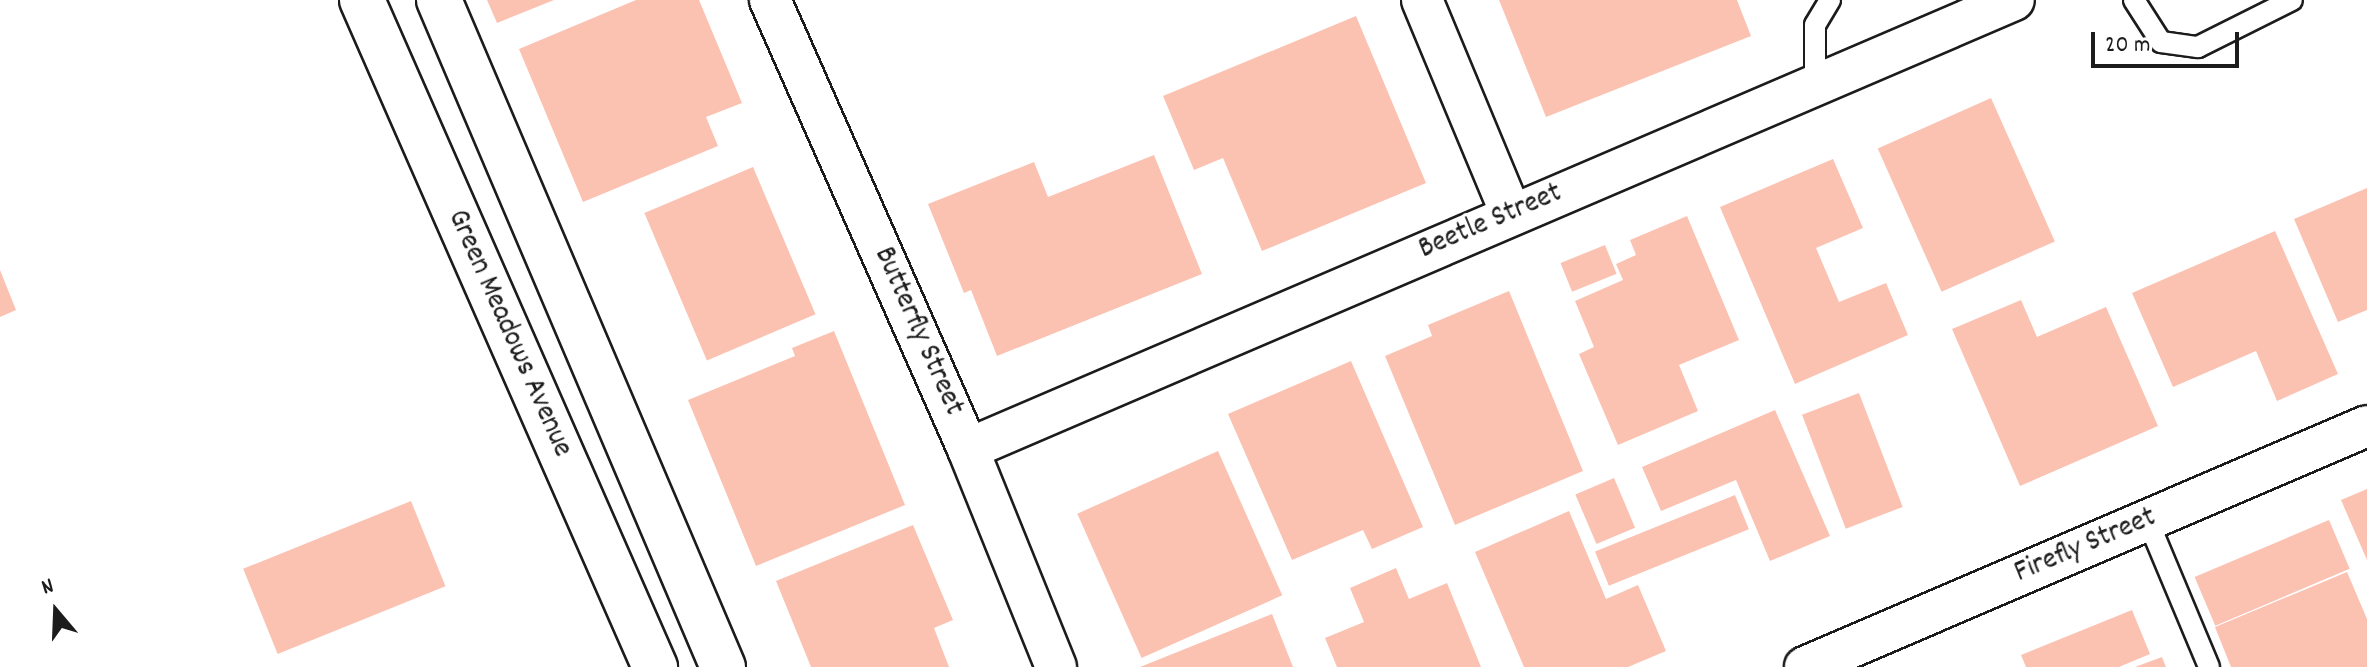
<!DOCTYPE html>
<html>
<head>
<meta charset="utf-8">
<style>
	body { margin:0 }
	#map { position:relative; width:2367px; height:667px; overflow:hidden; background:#fff; font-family:Dekko,sans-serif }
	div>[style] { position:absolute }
	.building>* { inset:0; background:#fbc2b2; transform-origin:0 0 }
	.roads { filter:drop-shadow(2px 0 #1c1c1c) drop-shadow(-2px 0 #1c1c1c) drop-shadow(0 2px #1c1c1c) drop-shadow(0 -2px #1c1c1c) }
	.lane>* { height:20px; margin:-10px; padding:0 10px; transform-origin:10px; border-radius:10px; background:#fff }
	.street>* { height:40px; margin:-20px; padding:0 20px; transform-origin:20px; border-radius:20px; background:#fff }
	.secondary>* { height:44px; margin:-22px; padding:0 22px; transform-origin:22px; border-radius:22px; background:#fff }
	span { translate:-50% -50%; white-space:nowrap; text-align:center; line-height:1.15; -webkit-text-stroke:6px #fff; paint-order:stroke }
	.street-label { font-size:30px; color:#1c1c1c }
	.north { position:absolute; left:16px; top:571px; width:80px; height:80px; -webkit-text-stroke:6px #fff; paint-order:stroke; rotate:341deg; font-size:22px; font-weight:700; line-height:32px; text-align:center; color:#1c1c1c }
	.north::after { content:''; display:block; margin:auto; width:28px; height:36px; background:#1c1c1c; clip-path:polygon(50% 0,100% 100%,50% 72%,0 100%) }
	.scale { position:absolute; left:2091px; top:32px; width:148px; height:36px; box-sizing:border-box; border:4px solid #1c1c1c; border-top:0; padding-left:10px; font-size:24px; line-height:28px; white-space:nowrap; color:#1c1c1c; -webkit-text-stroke:6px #fff; paint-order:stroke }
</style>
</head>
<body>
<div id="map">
	<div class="building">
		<div style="clip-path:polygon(487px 0,554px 0,497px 23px)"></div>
		<div style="clip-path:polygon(636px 0,699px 0,742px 103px,706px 117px,718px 146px,583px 202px,519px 49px)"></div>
		<div style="clip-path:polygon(1499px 0,1737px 0,1751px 36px,1546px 117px)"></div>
		<div style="clip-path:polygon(1356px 16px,1426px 183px,1262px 251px,1223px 158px,1194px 170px,1163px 96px)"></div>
		<div style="left:1991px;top:98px;width:157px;height:124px;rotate:66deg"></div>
		<div style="clip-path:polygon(1154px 155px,1202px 274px,997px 356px,971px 290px,964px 293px,928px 204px,1034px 162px,1048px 197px)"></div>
		<div style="clip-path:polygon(1833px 159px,1863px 228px,1816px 248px,1839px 302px,1886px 283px,1908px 335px,1795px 384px,1720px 207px)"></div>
		<div style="left:753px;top:167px;width:160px;height:118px;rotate:67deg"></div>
		<div style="clip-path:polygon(2367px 188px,2367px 310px,2338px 322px,2294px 219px)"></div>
		<div style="clip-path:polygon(1687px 216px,1739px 340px,1679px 365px,1698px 411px,1618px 445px,1579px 354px,1594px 347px,1575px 301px,1623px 280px,1616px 264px,1636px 255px,1630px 240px)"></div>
		<div style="clip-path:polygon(2275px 231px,2338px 374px,2277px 401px,2256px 351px,2173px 387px,2132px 293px)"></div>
		<div style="left:1605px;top:245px;width:31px;height:48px;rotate:68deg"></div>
		<div style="clip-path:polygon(0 270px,16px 310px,0 317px)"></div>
		<div style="clip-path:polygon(1509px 291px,1583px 471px,1455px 525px,1385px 356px,1432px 336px,1428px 325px)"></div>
		<div style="clip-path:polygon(2021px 300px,2037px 337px,2106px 307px,2158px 426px,2020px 486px,1952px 329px)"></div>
		<div style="clip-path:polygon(834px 331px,905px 505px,756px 566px,688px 400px,795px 356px,792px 348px)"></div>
		<div style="clip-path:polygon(1351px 361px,1423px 527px,1372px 549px,1363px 530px,1292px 560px,1228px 414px)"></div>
		<div style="left:1859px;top:393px;width:122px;height:61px;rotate:69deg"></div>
		<div style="clip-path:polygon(1775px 410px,1830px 536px,1770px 561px,1736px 480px,1661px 511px,1642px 467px)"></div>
		<div style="left:1218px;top:451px;width:158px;height:154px;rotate:66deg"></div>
		<div style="left:1614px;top:478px;width:54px;height:42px;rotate:67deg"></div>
		<div style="clip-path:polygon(2367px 489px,2367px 560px,2341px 500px)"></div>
		<div style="left:1735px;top:495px;width:37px;height:151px;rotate:68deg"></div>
		<div style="left:411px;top:501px;width:92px;height:181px;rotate:68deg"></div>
		<div style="clip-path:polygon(1569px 511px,1606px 599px,1638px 585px,1666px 651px,1628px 667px,1524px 667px,1475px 552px)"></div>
		<div style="left:2329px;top:520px;width:53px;height:146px;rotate:67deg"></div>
		<div style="clip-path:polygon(913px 525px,953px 620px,934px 628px,949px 667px,811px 667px,776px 581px)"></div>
		<div style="clip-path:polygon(1396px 568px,1409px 599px,1447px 583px,1481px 667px,1337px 667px,1325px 638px,1364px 622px,1350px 588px)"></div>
		<div style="clip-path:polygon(2347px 572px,2367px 619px,2367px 667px,2231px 667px,2215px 627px)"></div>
		<div style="clip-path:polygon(2132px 610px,2150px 654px,2119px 667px,2026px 667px,2021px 655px)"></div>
		<div style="clip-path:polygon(1272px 614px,1293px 667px,1140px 667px)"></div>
		<div style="clip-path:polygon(2162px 657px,2166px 667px,2135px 667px)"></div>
	</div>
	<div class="roads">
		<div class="lane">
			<div style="left:2134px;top:0;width:50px;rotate:57.3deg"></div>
			<div style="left:2161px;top:42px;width:37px;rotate:8deg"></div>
			<div style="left:2198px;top:47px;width:105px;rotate:-26.6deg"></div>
			<div style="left:1815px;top:85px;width:60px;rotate:-90deg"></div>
			<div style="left:1815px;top:25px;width:29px;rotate:-59deg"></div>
			<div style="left:2148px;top:521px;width:158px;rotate:67.3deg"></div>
		</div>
		<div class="street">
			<div style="left:770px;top:0;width:491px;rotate:66.2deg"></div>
			<div style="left:968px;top:449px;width:235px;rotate:68deg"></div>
			<div style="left:1422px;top:0;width:232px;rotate:67.4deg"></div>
			<div style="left:968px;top:449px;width:1138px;rotate:-23.23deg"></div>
			<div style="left:1805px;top:667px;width:611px;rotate:-23.21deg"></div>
		</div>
		<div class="secondary">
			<div style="left:362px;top:0;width:729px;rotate:66.29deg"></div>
			<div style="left:439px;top:0;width:725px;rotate:66.94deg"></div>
		</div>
	</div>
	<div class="street-label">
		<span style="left:1491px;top:223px;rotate:-23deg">Beetle Street</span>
		<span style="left:917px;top:332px;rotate:66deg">Butterfly Street</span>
		<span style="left:508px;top:334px;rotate:66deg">Green Meadows Avenue</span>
		<span style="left:2086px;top:547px;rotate:-23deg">Firefly Street</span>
	</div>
	<div class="north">N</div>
	<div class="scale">20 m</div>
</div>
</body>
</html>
